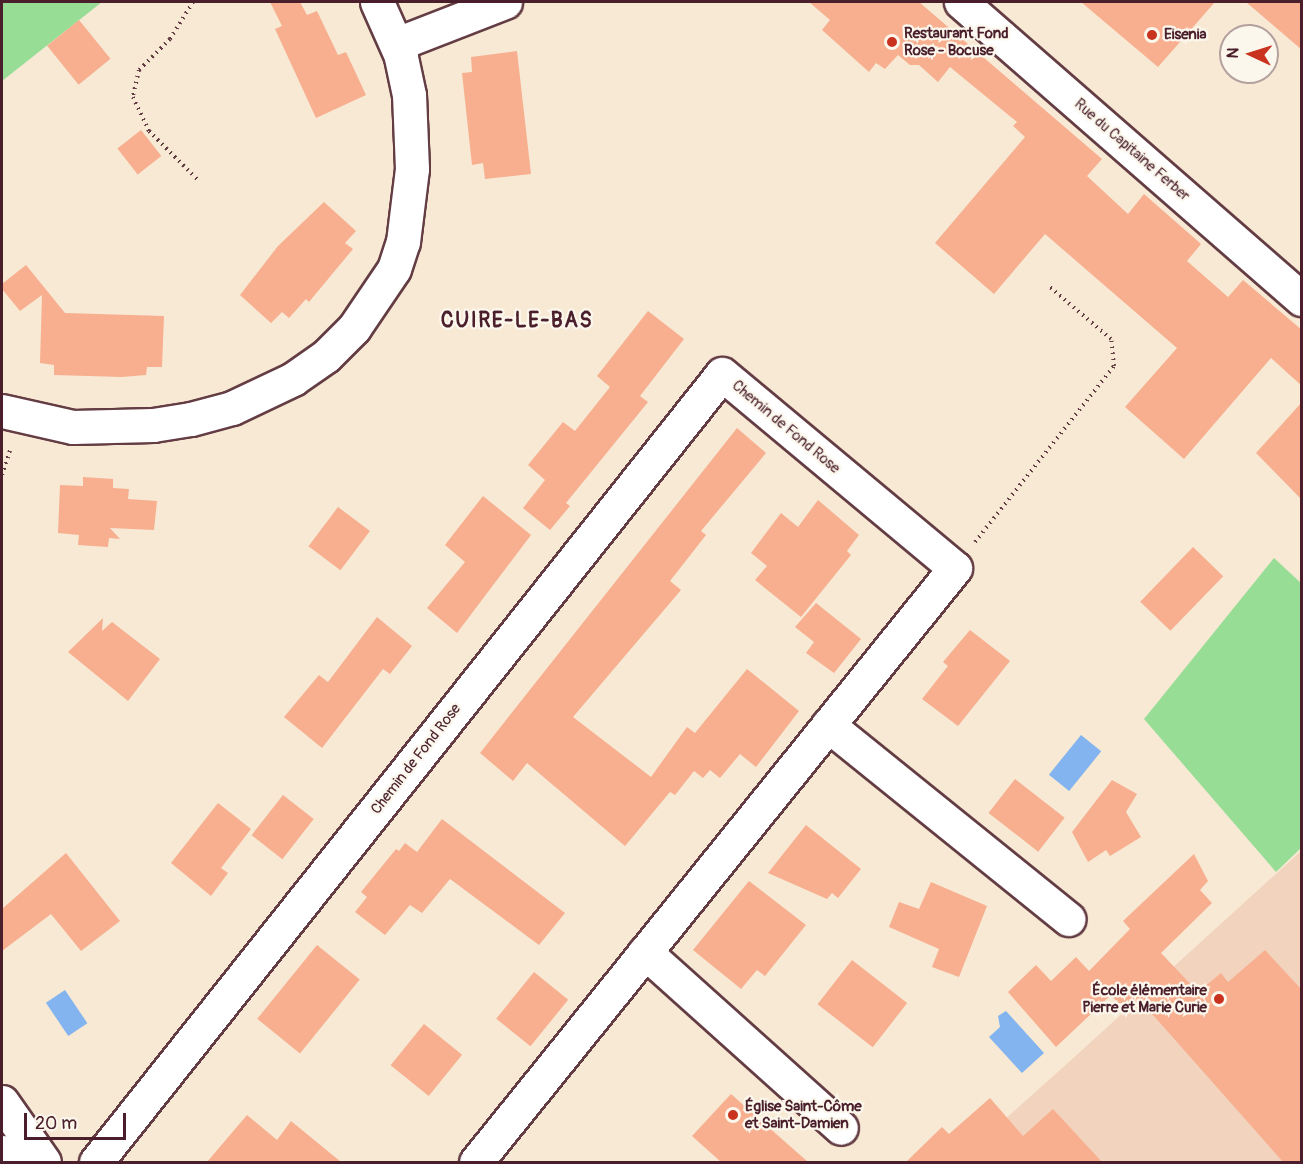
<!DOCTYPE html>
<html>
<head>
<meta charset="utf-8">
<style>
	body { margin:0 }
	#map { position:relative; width:1303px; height:1164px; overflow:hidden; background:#f7e9d4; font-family:Pangolin,sans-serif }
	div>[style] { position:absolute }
	.built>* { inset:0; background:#f2d4be }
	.green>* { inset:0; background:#98dd96 }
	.water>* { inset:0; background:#84b4ef; transform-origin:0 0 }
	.building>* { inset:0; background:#f7af90; transform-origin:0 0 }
	.path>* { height:4px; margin-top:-2px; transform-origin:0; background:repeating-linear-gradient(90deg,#643d44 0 1.5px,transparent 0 6px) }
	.roads { filter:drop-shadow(2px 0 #643d44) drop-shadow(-2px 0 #643d44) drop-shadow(0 2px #643d44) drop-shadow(0 -2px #643d44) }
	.minor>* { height:33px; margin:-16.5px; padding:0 16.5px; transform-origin:16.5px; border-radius:16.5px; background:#fff }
	.major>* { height:33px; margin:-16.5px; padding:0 16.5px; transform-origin:16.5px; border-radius:16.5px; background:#fff }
	.dots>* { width:16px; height:16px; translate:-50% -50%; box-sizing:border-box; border:3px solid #fbf7ec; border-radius:50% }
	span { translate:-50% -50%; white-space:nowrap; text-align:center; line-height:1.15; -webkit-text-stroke:4.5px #fbf7ec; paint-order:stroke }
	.poi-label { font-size:15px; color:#4a1f2b; font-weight:700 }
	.left { translate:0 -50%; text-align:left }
	.right { translate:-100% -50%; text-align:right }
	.street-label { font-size:15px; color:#4a1f2b }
	.district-label { font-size:21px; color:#4a1f2b; font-weight:700; letter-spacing:1.5px }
	.frame { position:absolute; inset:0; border:3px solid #4a1f2b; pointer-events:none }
	.north { position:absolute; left:1219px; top:24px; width:60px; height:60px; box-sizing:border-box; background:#fbf7ec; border:2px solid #b4a19f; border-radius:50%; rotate:274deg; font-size:16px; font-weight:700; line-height:24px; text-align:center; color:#4a1f2b }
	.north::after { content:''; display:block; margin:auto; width:21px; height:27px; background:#c8321e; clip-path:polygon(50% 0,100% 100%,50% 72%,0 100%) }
	.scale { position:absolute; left:24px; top:1113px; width:102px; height:27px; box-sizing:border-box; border:3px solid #4a1f2b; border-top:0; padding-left:8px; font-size:18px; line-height:21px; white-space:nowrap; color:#4a1f2b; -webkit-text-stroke:4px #fbf7ec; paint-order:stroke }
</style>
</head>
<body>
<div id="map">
	<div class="built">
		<div style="clip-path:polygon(1301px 851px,1301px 1162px,957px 1162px,1070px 1061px)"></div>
	</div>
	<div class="green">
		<div style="clip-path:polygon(2px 2px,102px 2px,2px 81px)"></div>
		<div style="clip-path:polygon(1274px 558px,1302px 584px,1301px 848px,1276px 872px,1144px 719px)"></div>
	</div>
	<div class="water">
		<div style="left:1081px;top:735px;width:26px;height:51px;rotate:39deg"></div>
		<div style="left:65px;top:990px;width:40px;height:23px;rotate:56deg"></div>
		<div style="clip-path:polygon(1006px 1011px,1044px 1053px,1022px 1073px,989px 1037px,1000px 1027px,998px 1016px)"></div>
	</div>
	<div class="building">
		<div style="clip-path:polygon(270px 2px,300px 2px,307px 15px,317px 11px,338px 55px,346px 52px,366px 95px,316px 118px,275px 29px,282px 26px)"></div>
		<div style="clip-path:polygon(809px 2px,919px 2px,1102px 159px,1087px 176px,1128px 214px,1144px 194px,1201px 244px,1187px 261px,1228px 297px,1243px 280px,1302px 330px,1302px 386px,1271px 358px,1184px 459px,1125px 407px,1177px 348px,1045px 234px,994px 294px,935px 243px,1025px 137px,1013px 126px,1017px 122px,950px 67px,938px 82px,919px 65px,910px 65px,898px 55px,885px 69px,876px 63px,869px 72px,822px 30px,830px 20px)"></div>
		<div style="clip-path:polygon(1081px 2px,1215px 2px,1158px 67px)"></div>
		<div style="clip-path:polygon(1246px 2px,1302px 2px,1302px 50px)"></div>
		<div style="left:79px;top:20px;width:50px;height:41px;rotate:51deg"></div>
		<div style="clip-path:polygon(517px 51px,531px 174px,485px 179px,483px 163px,472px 165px,462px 73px,472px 72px,471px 57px)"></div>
		<div style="left:141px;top:130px;width:33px;height:30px;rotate:52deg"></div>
		<div style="clip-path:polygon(324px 202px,356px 231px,345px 243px,353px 249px,309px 302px,306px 299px,289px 318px,282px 312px,271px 323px,240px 295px,278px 246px)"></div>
		<div style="clip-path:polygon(26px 265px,65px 313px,164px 316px,162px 367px,147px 367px,146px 375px,122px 377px,54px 375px,54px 365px,40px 363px,42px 295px,20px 311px,2px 289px,2px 284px)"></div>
		<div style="clip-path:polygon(648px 311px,684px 339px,640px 396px,648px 402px,566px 503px,570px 506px,550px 530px,523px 508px,545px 480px,528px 465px,563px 422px,575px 431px,610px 387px,597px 376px)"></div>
		<div style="clip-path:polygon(1302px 402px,1302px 500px,1256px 453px)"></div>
		<div style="clip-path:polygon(737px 428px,766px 453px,701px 531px,706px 535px,670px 581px,681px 590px,573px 717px,651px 777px,687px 727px,695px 733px,747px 669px,799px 711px,756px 767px,740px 754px,720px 778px,710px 770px,703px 778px,694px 771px,675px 795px,670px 792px,625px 846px,527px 763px,513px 781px,480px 753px)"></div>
		<div style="clip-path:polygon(83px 477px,113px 479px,113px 488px,129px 489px,128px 499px,157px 501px,154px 530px,110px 528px,120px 539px,109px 538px,108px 547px,78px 545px,79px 535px,58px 533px,60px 485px,83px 486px)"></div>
		<div style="clip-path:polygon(483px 496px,531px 535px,457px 633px,427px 608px,465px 562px,445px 545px)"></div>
		<div style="clip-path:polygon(818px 500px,859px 535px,847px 551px,851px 555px,801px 617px,755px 580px,767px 566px,751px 553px,781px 513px,798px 527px)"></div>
		<div style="left:338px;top:507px;width:40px;height:49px;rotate:37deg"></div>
		<div style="left:1193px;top:547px;width:42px;height:76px;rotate:44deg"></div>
		<div style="clip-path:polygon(816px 603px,861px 639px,834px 673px,806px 653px,814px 642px,795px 627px)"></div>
		<div style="clip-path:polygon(377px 617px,412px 646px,390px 674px,383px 669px,322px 748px,284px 717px,319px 675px,328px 682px)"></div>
		<div style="clip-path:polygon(103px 618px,102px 631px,112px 622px,160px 659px,128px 701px,68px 652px)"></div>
		<div style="clip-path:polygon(970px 630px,1010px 661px,958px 726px,922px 699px,948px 666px,943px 662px)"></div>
		<div style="left:1015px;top:779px;width:63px;height:43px;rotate:38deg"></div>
		<div style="clip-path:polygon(1112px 780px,1137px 794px,1126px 812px,1141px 837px,1110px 856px,1106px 850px,1088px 862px,1072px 832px)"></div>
		<div style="left:283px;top:795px;width:39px;height:51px;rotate:38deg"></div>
		<div style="clip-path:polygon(218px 803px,251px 829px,221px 868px,228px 873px,211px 896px,171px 863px)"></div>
		<div style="clip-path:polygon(442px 819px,565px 913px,539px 945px,450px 879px,422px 913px,410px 905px,385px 935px,355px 912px,367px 897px,361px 892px,396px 849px,399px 851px,405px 843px,417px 852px)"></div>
		<div style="clip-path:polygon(806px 825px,861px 869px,838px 898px,832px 893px,827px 899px,768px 873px)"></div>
		<div style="clip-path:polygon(66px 853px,120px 921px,81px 951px,51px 914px,2px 951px,2px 909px)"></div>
		<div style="clip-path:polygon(1194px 854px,1208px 881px,1200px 890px,1212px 903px,1161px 953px,1198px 992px,1221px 973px,1228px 982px,1265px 950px,1302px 990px,1302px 1162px,1283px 1162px,1138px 998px,1125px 1011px,1111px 995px,1056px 1047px,1008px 992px,1036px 965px,1051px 981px,1076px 957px,1089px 971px,1130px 929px,1123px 921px)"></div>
		<div style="clip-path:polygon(749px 881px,806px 925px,765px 976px,757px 970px,741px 989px,693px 950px)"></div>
		<div style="clip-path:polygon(931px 882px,987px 906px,959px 977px,932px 967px,939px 949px,889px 927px,899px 902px,919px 909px)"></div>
		<div style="left:317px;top:945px;width:55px;height:95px;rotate:39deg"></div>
		<div style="left:852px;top:960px;width:70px;height:56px;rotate:38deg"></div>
		<div style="left:534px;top:972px;width:44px;height:60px;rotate:39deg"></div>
		<div style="left:424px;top:1024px;width:49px;height:53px;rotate:39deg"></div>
		<div style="clip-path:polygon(731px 1094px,808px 1162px,721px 1162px,692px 1136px)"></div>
		<div style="clip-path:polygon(990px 1098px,1023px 1136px,1053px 1109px,1102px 1162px,906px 1162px,942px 1127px,949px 1134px)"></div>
		<div style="clip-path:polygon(247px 1115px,277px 1140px,291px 1121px,341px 1162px,207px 1162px)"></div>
	</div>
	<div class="path">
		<div style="left:193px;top:2px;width:44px;rotate:121.9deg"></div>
		<div style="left:170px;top:39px;width:44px;rotate:135deg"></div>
		<div style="left:139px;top:70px;width:28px;rotate:103deg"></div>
		<div style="left:133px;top:97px;width:38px;rotate:65deg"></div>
		<div style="left:149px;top:131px;width:68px;rotate:45deg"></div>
		<div style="left:2px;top:475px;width:29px;rotate:-72deg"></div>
		<div style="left:975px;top:542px;width:224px;rotate:-51.7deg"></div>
		<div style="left:1114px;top:366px;width:27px;rotate:-96deg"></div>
		<div style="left:1111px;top:339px;width:80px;rotate:-139.6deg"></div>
	</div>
	<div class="roads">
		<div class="minor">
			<div style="left:961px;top:2px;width:452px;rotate:41.1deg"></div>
			<div style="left:397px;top:44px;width:116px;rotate:-21.3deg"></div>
			<div style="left:2px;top:411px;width:73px;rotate:12.7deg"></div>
			<div style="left:73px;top:427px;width:80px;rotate:-1.4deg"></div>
			<div style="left:153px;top:425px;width:38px;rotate:-9deg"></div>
			<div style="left:191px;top:419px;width:42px;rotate:-15deg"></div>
			<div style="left:232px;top:408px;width:68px;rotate:-25.4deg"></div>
			<div style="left:293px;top:379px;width:40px;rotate:-34.9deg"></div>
			<div style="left:326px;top:356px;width:40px;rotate:-45deg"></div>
			<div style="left:354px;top:328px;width:71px;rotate:-55.9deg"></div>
			<div style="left:394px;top:269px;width:28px;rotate:-72deg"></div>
			<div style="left:403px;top:242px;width:74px;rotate:-83deg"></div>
			<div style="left:412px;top:169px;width:74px;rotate:-92.3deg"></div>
			<div style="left:409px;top:95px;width:40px;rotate:-102deg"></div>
			<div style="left:401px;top:56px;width:59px;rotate:-114deg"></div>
			<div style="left:828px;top:725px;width:309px;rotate:38.9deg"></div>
			<div style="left:645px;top:952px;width:263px;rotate:41.9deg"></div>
			<div style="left:96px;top:1162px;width:1006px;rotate:-51.54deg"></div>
			<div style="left:722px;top:374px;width:303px;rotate:39.8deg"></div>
			<div style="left:955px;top:568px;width:763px;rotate:128.88deg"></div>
		</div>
		<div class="major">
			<div style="left:2px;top:1102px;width:73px;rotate:55deg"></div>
			<div style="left:2px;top:1152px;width:12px;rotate:55deg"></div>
		</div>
	</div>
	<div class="dots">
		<div style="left:1152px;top:35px;background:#c8321e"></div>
		<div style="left:892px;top:42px;background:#c8321e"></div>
		<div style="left:1219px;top:999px;background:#c8321e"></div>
		<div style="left:733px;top:1115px;background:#c8321e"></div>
	</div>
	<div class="poi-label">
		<span class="left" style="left:904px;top:42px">Restaurant Fond<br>Rose - Bocuse</span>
		<span class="left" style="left:1164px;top:35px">Eisenia</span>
		<span class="right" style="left:1207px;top:999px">École élémentaire<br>Pierre et Marie Curie</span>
		<span class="left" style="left:745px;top:1115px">Église Saint-Côme<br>et Saint-Damien</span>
	</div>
	<div class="street-label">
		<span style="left:1132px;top:150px;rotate:41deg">Rue du Capitaine Ferber</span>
		<span style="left:786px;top:427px;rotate:40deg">Chemin de Fond Rose</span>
		<span style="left:416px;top:759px;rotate:-52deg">Chemin de Fond Rose</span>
	</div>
	<div class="district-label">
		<span style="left:517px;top:321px">CUIRE-LE-BAS</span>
	</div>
	<div class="frame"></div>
	<div class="north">N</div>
	<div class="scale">20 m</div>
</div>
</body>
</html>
